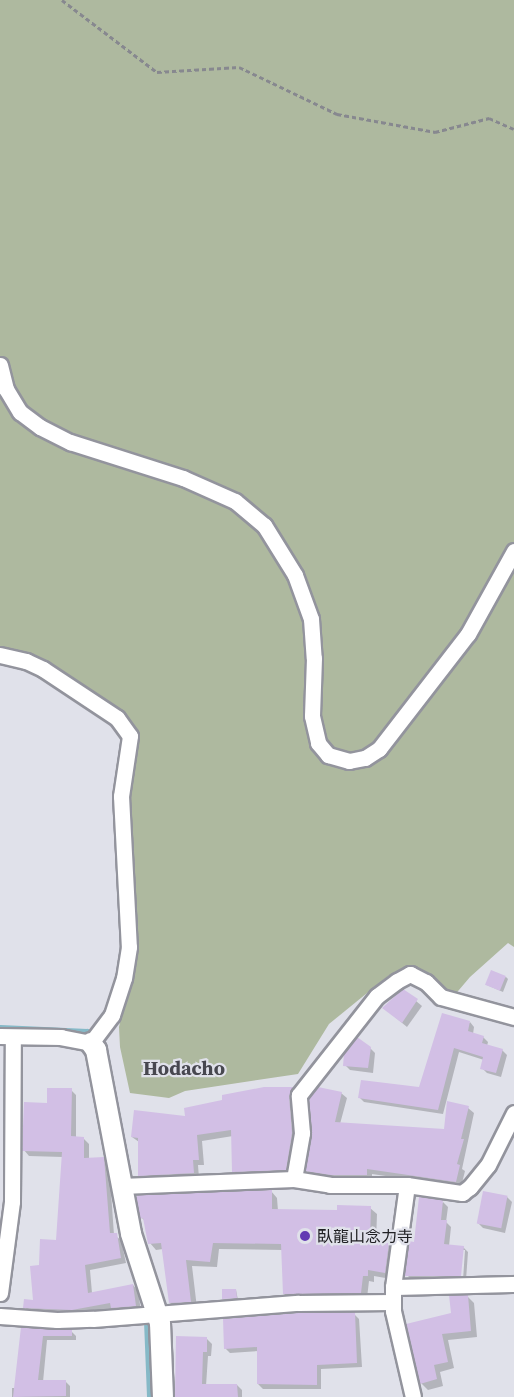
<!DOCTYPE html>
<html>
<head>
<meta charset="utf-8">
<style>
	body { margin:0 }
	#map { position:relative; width:514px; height:1397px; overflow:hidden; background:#e0e1ea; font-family:"Source Serif 4","Noto Sans JP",serif }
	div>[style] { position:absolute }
	.green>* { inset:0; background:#aeb99f }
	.shadow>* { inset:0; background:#0003 }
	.stream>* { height:5px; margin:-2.5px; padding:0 2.5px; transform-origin:2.5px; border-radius:2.5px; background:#86b9c7 }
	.building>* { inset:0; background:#d2bfe5; transform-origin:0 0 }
	.path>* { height:3px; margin-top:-1.5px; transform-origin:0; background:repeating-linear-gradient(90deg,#87888f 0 4.5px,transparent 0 7.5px) }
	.roads { filter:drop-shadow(2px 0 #93949d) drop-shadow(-2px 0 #93949d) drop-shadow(0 2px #93949d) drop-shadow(0 -2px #93949d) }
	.minor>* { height:15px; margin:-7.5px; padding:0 7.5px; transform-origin:7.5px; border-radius:7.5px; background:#fff }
	.tertiary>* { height:20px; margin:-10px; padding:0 10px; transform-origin:10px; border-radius:10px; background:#fff }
	.dots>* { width:16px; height:16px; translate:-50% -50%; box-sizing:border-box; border:3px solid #e0e1ea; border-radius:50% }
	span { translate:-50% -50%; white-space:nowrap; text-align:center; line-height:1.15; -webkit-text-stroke:4.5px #e0e1ea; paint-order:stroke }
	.poi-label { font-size:16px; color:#202024 }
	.left { translate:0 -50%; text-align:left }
	.quarter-label { font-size:20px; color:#47474f; font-weight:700 }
</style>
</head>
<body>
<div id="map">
	<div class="green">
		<div style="clip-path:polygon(0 0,514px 0,514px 947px,508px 943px,470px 977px,453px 997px,412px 965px,388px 976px,329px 1024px,298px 1074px,185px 1091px,169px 1098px,130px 1093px,120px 1047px,119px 1027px,137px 949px,132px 893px,128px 796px,138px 737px,127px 721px,109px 705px,46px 662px,25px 652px,0 647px)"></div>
	</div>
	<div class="shadow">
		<div style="clip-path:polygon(506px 977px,508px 979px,503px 992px,487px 985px)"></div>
		<div style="clip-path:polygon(404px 991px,422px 1006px,407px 1027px,384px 1008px)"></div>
		<div style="clip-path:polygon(470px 1022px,474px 1027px,473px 1034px,483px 1037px,488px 1042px,487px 1046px,502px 1050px,507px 1055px,501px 1077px,487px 1073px,482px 1068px,484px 1060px,459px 1052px,443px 1114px,364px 1102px,360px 1098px,420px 1088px)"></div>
		<div style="clip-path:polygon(370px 1048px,375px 1053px,373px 1073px,350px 1070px,345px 1065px)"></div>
		<div style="clip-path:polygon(292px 1088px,298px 1093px,297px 1139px,291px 1174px,239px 1177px,234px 1171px,233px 1136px,202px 1141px,204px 1165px,198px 1165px,199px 1178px,145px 1180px,139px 1175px,139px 1142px,132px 1137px,265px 1089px)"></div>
		<div style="clip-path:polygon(71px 1090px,76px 1095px,76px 1138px,84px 1139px,89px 1144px,89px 1159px,103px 1158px,109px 1163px,114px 1235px,121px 1240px,126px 1263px,90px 1270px,92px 1293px,133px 1285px,138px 1291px,141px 1311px,118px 1312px,113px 1308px,78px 1313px,30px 1313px,25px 1307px,34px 1302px,40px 1267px,57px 1241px,63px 1157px,29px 1156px,24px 1150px,48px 1104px)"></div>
		<div style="clip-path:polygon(341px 1093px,347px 1098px,340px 1124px,445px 1131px,468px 1108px,474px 1113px,462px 1169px,465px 1171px,461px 1187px,372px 1174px,372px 1180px,337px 1180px,312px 1176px,307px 1170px)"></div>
		<div style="clip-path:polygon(271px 1191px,277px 1198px,278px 1211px,338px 1212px,370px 1208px,377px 1214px,376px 1243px,389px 1244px,395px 1251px,391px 1279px,374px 1276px,374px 1282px,369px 1281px,367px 1298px,291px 1300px,284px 1294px,283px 1250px,219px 1249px,217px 1267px,192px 1266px,197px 1308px,177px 1309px,170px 1303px,163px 1249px,156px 1250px,150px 1243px,146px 1222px,142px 1218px)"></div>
		<div style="clip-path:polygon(507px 1197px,512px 1202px,505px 1233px,483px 1228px,478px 1223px)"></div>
		<div style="clip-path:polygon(443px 1202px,448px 1207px,446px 1222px,451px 1227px,449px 1246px,463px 1247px,468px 1252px,466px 1280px,463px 1280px,465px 1250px,462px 1250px,460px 1280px,412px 1280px,407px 1275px,415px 1244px)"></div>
		<div style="clip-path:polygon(236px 1290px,238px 1300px,224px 1298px)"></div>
		<div style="clip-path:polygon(467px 1296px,474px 1303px,477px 1337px,448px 1340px,454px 1368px,440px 1372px,443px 1386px,428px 1390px,421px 1383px,408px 1326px,452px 1314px)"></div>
		<div style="clip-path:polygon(354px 1314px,359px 1319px,362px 1367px,321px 1369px,321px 1389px,263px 1389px,258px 1384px,259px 1351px,230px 1353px,225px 1348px)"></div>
		<div style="clip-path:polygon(22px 1329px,71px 1331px,76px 1336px,76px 1340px,47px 1340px,43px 1382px,65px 1381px,70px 1386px,70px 1397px,12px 1397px,12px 1388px,16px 1388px)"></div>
		<div style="clip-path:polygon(207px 1339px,212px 1344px,211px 1356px,208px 1356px,206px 1386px,237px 1385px,242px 1390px,242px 1397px,178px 1397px)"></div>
	</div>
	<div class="stream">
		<div style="left:0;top:1027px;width:87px;rotate:2.6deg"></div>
		<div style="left:87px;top:1031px;width:11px;rotate:41deg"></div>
		<div style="left:146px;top:1321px;width:76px;rotate:87.7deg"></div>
	</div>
	<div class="building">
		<div style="left:491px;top:970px;width:16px;height:16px;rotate:22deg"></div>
		<div style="clip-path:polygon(403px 989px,418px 999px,402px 1023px,382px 1008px)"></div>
		<div style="clip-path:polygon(442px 1013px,470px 1021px,468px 1031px,484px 1036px,482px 1043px,503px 1049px,496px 1073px,480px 1069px,483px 1057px,454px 1048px,438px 1110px,358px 1098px,361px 1080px,419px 1087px)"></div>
		<div style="clip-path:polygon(357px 1037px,371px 1047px,368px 1068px,343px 1066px,344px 1053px)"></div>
		<div style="clip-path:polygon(264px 1087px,293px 1087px,289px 1096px,292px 1133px,286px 1170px,232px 1172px,231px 1130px,197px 1135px,199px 1160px,193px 1160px,194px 1173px,138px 1176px,138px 1138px,131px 1137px,134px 1110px,185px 1116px,184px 1108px,222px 1100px,222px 1095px)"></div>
		<div style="clip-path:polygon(318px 1087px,342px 1092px,335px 1122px,444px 1129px,447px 1101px,469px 1106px,461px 1139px,464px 1139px,457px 1164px,460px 1165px,456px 1182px,367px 1169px,367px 1175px,331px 1175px,305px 1171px,312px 1134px,309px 1098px)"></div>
		<div style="clip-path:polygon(47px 1088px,72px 1088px,71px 1136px,84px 1137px,84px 1158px,104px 1157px,110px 1233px,117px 1233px,121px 1258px,85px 1265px,88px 1293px,133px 1284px,136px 1306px,111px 1308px,110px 1303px,72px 1310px,23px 1308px,24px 1299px,33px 1300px,30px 1266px,39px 1265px,40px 1239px,56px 1240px,62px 1152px,22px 1151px,24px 1102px,47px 1103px)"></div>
		<div style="clip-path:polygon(272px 1190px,272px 1209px,337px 1210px,337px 1205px,371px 1206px,370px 1240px,389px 1243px,385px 1273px,368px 1270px,368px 1276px,363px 1276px,361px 1293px,283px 1294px,281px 1244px,213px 1243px,210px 1262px,186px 1260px,191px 1302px,169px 1303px,161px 1243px,148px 1244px,143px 1218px,140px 1219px,136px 1198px,138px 1195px)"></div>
		<div style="left:483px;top:1191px;width:25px;height:33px;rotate:11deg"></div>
		<div style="clip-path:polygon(419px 1197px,443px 1200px,441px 1220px,447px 1220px,444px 1244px,464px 1246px,461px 1276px,404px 1276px,409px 1241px,414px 1242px)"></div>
		<div style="clip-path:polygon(222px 1289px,236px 1289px,237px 1298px,222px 1299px)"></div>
		<div style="clip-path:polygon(449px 1295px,468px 1295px,471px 1331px,442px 1334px,448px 1362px,434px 1365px,437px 1379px,420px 1384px,406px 1324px,451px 1313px)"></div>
		<div style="clip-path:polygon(355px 1312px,357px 1363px,317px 1365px,317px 1385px,257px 1384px,257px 1347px,224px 1349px,223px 1319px,298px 1313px)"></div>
		<div style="clip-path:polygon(21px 1327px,72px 1329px,72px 1336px,43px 1336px,38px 1380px,66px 1380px,66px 1396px,13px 1397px)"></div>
		<div style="clip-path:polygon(176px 1336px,207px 1337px,207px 1352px,203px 1352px,202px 1384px,237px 1384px,238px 1397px,175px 1397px)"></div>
	</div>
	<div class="path">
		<div style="left:62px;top:0;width:119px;rotate:37.2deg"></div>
		<div style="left:157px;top:72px;width:82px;rotate:-3.5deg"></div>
		<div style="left:239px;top:67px;width:109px;rotate:25.6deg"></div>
		<div style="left:337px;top:114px;width:100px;rotate:10.4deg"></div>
		<div style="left:435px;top:132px;width:56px;rotate:-14.5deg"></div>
		<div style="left:489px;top:118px;width:27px;rotate:24deg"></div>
	</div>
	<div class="roads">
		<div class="minor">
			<div style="left:0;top:365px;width:25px;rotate:76deg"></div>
			<div style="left:6px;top:389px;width:27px;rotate:59deg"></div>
			<div style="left:20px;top:412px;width:25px;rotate:37deg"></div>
			<div style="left:40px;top:427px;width:34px;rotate:27deg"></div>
			<div style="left:70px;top:442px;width:119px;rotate:17.7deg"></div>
			<div style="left:183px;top:478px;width:57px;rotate:23.9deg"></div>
			<div style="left:235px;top:501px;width:38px;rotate:40deg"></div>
			<div style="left:264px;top:525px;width:59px;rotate:58.2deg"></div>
			<div style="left:295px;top:575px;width:47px;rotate:70deg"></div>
			<div style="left:311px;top:619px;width:39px;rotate:86deg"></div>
			<div style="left:314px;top:658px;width:58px;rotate:92deg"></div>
			<div style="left:312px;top:716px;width:28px;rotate:77deg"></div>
			<div style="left:318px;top:743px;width:16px;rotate:50deg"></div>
			<div style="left:328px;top:755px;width:22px;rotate:16deg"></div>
			<div style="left:349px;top:761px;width:16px;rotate:-11deg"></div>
			<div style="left:365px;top:758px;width:17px;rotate:-33deg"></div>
			<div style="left:379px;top:749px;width:145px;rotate:-52.3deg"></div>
			<div style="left:468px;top:634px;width:95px;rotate:-61deg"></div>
			<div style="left:0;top:655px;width:27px;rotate:13deg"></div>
			<div style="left:26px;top:661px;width:19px;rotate:25deg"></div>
			<div style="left:43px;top:669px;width:89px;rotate:33.5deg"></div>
			<div style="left:117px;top:718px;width:22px;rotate:54deg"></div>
			<div style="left:130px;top:736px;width:61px;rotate:98.5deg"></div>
			<div style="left:121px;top:796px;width:151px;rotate:87deg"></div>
			<div style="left:129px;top:947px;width:31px;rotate:99deg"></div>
			<div style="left:124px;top:978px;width:39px;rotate:108deg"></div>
			<div style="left:112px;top:1015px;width:35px;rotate:127deg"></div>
			<div style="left:91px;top:1043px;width:31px;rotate:-169deg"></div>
			<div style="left:61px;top:1037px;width:61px;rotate:-179.1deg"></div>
			<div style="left:294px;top:1179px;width:47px;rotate:-80.1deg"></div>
			<div style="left:302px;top:1133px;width:38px;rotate:-95deg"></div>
			<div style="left:299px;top:1095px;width:126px;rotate:-51.8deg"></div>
			<div style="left:377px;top:996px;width:25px;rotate:-37deg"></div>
			<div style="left:397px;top:981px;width:15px;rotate:-28deg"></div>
			<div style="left:410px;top:974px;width:18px;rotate:27deg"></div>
			<div style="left:426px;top:982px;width:21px;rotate:45deg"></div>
			<div style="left:441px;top:997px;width:76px;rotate:15.3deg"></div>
			<div style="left:407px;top:1185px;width:56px;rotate:8.3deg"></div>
			<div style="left:462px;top:1193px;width:10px;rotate:-37deg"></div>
			<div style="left:470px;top:1187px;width:28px;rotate:-51deg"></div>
			<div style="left:488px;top:1165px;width:58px;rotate:-63.4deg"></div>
			<div style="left:121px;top:1186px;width:173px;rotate:-2.3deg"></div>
			<div style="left:294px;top:1179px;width:36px;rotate:9deg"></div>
			<div style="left:330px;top:1185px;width:77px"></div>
			<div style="left:407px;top:1185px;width:103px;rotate:97.8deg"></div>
			<div style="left:393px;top:1287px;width:24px;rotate:90deg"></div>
			<div style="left:393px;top:1311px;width:88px;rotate:76.9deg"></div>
			<div style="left:393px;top:1287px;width:121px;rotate:-1.4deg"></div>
			<div style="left:0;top:1293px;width:92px;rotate:-82.5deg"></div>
			<div style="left:12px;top:1202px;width:165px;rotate:-89.7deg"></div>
			<div style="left:0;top:1316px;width:57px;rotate:4deg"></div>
			<div style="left:57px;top:1320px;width:36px;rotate:-2deg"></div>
			<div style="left:93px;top:1319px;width:206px;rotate:-4.5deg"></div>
			<div style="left:298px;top:1303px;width:95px;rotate:-0.6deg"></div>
		</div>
		<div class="tertiary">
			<div style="left:91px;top:1043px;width:9px;rotate:54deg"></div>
			<div style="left:96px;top:1050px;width:187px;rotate:79.2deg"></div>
			<div style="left:131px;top:1234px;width:94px;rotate:72deg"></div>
			<div style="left:160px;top:1323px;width:74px;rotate:87.7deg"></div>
		</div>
	</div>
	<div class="dots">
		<div style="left:305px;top:1236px;background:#623bb3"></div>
	</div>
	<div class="poi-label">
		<span class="left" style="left:317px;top:1236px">臥龍山念力寺</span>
	</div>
	<div class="quarter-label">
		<span style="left:184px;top:1068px">Hodacho</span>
	</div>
</div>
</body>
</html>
